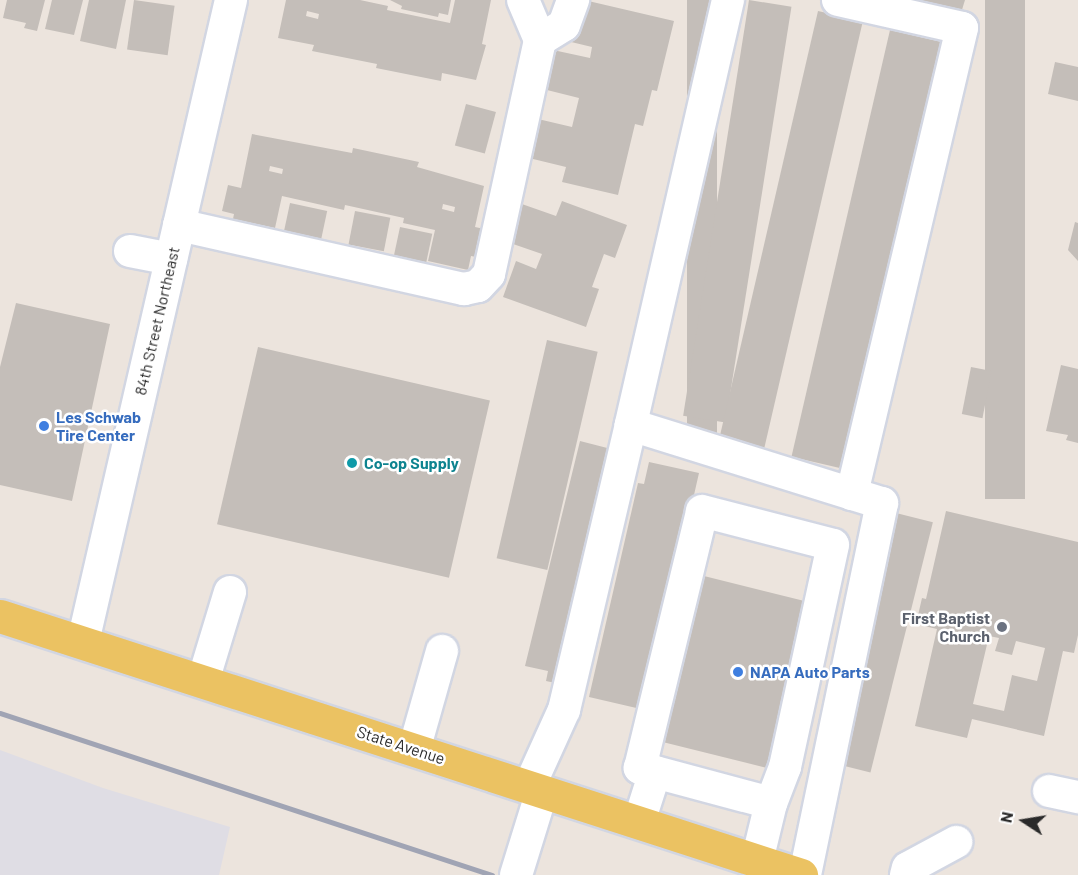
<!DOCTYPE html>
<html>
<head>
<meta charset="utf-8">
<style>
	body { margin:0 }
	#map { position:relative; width:1078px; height:875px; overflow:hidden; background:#ece4dd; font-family:Barlow,sans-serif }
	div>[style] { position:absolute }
	.industrial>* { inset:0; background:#dfdde4 }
	.building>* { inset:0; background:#c4beb9; transform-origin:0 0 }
	.roads { filter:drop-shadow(2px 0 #d2d6e2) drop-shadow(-2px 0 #d2d6e2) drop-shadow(0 2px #d2d6e2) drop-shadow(0 -2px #d2d6e2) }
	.minor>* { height:32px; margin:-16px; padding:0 16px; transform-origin:16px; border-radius:16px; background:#fff }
	.major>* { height:33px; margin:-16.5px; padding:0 16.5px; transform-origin:16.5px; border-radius:16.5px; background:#ebc262 }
	.rail>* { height:4.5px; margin:-2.25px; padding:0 2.25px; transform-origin:2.25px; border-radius:2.25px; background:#a0a4b4 }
	.dots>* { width:16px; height:16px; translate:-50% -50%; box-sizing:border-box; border:3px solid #fff; border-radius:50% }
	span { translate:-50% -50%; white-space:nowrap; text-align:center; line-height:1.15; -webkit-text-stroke:5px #fff; paint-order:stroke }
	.street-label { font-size:16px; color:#2a2a2a }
	.shop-label { font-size:16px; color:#366cbe; font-weight:700 }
	.left { translate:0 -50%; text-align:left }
	.culture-label { font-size:16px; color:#0d838f; font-weight:700 }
	.worship-label { font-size:16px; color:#5b616d; font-weight:700 }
	.right { translate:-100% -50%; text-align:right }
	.north { position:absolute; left:994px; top:791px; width:60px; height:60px; -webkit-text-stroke:4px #fff; paint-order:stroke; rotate:282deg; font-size:16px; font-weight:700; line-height:24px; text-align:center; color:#2a2a2a }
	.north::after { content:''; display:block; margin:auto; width:21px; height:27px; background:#2a2a2a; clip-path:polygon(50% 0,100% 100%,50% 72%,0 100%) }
</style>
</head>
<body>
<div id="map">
	<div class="industrial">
		<div style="clip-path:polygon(0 750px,103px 788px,230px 827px,219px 875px,0 875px)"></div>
	</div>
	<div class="building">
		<div style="clip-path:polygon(7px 0,45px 0,37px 31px,24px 28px,26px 23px,3px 18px)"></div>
		<div style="clip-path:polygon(52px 0,83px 0,74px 35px,45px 29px)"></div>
		<div style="clip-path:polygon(89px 0,126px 0,116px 49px,80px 41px)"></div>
		<div style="left:134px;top:0;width:41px;height:50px;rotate:8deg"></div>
		<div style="clip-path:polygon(evenodd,286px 0,360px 0,388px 6px,387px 10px,450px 23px,455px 0,491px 0,482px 44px,486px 45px,476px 80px,442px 73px,441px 81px,376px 68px,377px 64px,312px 51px,314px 45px,278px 38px,286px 0,307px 11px,319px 14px,318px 19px,306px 16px,307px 11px)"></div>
		<div style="clip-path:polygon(390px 0,451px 0,448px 15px,439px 13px,438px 17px,401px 9px,402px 6px)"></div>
		<div style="clip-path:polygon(584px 0,674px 21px,657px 91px,652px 90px,643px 126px,635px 124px,618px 195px,562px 182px,566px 167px,529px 158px,538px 119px,572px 127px,579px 98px,543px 89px,553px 50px,590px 58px,592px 47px,567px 41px)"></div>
		<div style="left:687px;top:0;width:30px;height:448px"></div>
		<div style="left:749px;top:0;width:43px;height:421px;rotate:9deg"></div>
		<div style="clip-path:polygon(908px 0,965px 0,961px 13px)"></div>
		<div style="left:985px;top:0;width:40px;height:499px"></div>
		<div style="left:818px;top:11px;width:46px;height:440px;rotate:13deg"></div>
		<div style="left:890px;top:30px;width:54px;height:438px;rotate:13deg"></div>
		<div style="clip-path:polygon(1055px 62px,1078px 67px,1078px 101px,1048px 94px)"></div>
		<div style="left:466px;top:104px;width:31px;height:43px;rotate:15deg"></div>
		<div style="clip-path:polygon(evenodd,252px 134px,352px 153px,353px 148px,419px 162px,417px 167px,484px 186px,475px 227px,489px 230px,482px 258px,471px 256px,468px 270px,428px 261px,435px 230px,403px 223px,404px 218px,345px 205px,344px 210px,282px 196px,275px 228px,233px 219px,234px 214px,222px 211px,228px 185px,241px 188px,252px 134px,270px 166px,283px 169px,282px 174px,269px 171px,270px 166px,252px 134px,443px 204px,455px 207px,454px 212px,442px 209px,443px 204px)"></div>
		<div style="clip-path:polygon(562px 201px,627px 225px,615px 258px,604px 254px,592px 287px,599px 289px,586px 327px,503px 297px,516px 261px,536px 269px,542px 254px,504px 241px,519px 203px,556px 216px)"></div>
		<div style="left:290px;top:203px;width:38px;height:34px;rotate:12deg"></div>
		<div style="left:355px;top:211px;width:36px;height:34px;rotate:11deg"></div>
		<div style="clip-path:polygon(1075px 222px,1078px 223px,1078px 261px,1068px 250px)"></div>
		<div style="left:400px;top:227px;width:33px;height:32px;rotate:12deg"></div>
		<div style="clip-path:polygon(16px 303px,110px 324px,72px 501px,0 485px,0 367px)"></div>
		<div style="left:547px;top:340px;width:52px;height:224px;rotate:13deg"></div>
		<div style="left:258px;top:347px;width:238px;height:182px;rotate:13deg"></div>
		<div style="clip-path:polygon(1061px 365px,1078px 369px,1078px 443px,1066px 440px,1068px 435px,1046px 431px)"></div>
		<div style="left:971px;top:367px;width:21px;height:48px;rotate:11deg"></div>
		<div style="clip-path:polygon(580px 441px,615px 450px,560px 684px,546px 681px,548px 671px,525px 666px)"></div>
		<div style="clip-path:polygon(649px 462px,699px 473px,645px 710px,589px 697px,638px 483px,644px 484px)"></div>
		<div style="clip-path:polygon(evenodd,946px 511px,1078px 542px,1078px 635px,1074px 653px,1063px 651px,1044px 736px,972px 719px,967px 738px,915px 726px,937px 629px,916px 624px,922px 598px,926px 599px,946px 511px,989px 636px,999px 638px,995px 651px,1012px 655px,1016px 641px,1045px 648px,1037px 681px,1012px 675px,1004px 711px,973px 704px,989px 636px)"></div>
		<div style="left:896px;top:513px;width:38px;height:258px;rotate:14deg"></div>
		<div style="left:700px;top:575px;width:119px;height:171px;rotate:14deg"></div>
	</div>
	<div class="roads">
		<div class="minor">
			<div style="left:728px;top:0;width:436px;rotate:102.9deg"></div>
			<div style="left:631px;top:425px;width:263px;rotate:17.3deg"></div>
			<div style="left:882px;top:503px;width:380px;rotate:101.7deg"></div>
			<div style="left:838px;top:0;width:127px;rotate:12.7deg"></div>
			<div style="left:962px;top:28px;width:479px;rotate:103.3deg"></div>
			<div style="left:540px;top:40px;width:28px;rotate:-32deg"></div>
			<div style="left:564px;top:25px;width:27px;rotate:-70deg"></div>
			<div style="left:179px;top:225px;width:292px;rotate:12.7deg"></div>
			<div style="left:464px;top:289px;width:14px;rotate:-12deg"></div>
			<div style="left:478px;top:286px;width:16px;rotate:-47deg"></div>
			<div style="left:489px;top:274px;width:239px;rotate:-77.7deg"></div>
			<div style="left:540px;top:40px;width:43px;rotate:-113deg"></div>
			<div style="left:130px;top:251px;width:42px;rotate:11deg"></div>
			<div style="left:83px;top:642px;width:659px;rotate:-77.02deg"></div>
			<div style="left:203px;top:681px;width:93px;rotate:-73.1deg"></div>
			<div style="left:414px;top:750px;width:103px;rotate:-74.2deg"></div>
			<div style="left:655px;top:772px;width:16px;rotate:-165deg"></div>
			<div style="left:640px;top:768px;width:264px;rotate:-76.4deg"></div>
			<div style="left:702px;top:511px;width:135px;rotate:14.5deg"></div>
			<div style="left:833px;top:545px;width:227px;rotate:102.2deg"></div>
			<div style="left:785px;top:767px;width:39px;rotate:111deg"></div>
			<div style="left:529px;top:787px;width:85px;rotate:-65.6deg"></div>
			<div style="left:564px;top:710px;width:293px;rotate:-76.8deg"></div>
			<div style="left:1049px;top:791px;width:30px;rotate:12deg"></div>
			<div style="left:639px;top:822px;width:52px;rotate:-72.3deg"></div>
			<div style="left:655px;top:772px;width:120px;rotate:15deg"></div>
			<div style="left:771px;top:803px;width:60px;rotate:103.6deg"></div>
			<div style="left:516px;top:875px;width:88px;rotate:-72.8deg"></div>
			<div style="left:906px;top:875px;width:7px;rotate:-74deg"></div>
			<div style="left:908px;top:868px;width:55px;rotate:-28.4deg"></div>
		</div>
		<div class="major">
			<div style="left:0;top:616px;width:842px;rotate:17.92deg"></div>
		</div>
	</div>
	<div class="rail">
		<div style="left:0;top:713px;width:518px;rotate:18.23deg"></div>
	</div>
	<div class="dots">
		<div style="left:44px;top:426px;background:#3f7fe0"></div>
		<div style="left:352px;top:463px;background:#0f9aa8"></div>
		<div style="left:1002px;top:627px;background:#6b7280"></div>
		<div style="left:738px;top:672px;background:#3f7fe0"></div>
	</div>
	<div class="street-label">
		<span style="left:157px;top:321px;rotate:-77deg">84th Street Northeast</span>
		<span style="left:401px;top:745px;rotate:18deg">State Avenue</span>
	</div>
	<div class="shop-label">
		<span class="left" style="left:56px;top:426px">Les Schwab<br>Tire Center</span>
		<span class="left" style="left:750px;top:672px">NAPA Auto Parts</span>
	</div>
	<div class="culture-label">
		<span class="left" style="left:364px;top:463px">Co-op Supply</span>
	</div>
	<div class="worship-label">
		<span class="right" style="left:990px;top:627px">First Baptist<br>Church</span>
	</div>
	<div class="north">N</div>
</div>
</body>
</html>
